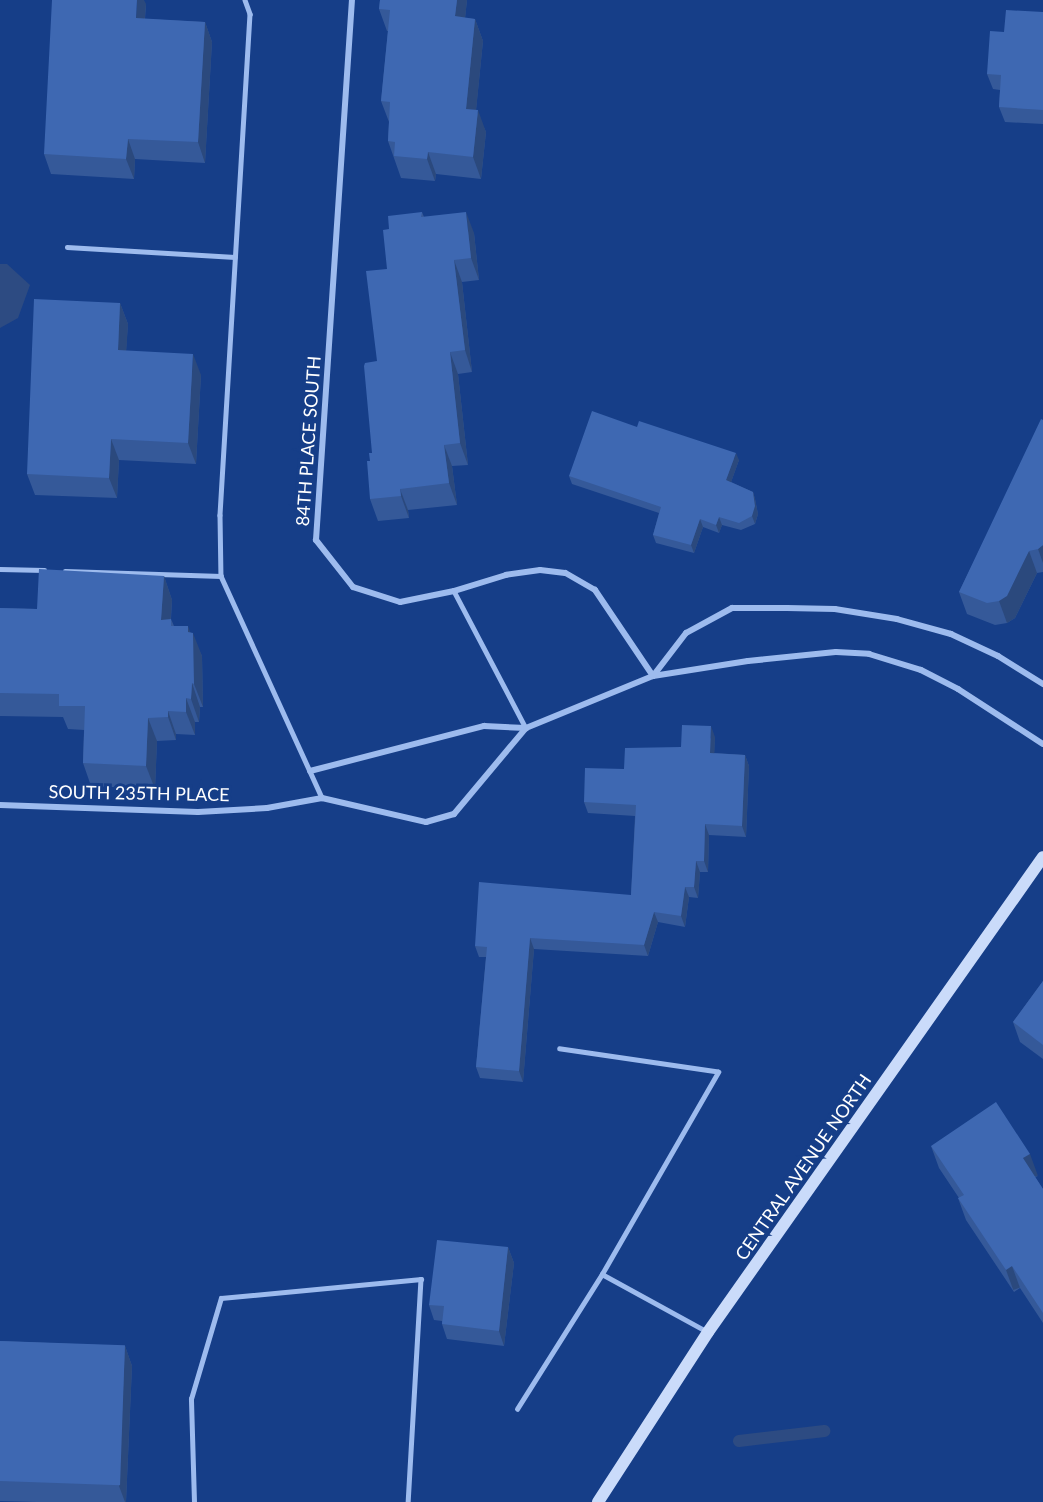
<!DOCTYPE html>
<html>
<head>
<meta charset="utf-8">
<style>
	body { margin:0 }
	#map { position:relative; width:1043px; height:1502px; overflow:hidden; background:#163e88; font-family:Lato,sans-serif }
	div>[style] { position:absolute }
	.water>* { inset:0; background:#2d4b82 }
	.stream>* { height:12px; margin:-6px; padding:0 6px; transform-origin:6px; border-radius:6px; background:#2d4b82 }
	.service>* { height:4.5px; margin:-2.25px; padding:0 2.25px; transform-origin:2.25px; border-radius:2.25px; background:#9dbbee }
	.minor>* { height:6px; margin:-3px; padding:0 3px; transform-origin:3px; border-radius:3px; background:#9dbbee }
	.secondary>* { height:12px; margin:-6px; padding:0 6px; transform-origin:6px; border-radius:6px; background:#cadbfa }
	.wall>* { inset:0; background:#355999 }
	.shaded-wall>* { inset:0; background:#2b497d; transform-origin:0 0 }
	.building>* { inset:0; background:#3e68b2; transform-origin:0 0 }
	span { translate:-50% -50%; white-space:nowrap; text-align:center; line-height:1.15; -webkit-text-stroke:6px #163e88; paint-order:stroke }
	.street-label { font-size:18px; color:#fff }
</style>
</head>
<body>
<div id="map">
	<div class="water">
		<div style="clip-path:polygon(0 264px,7px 264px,30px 285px,18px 318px,0 328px)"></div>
	</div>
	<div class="stream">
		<div style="left:739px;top:1441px;width:86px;rotate:-6.7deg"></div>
	</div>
	<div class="service">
		<div style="left:245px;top:0;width:15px;rotate:70deg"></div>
		<div style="left:250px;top:14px;width:502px;rotate:93.43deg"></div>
		<div style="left:220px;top:515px;width:61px;rotate:89.1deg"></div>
		<div style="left:221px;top:576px;width:244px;rotate:65.5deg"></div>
		<div style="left:67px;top:247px;width:168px;rotate:3.4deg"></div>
		<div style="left:0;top:569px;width:44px;rotate:1.3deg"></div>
		<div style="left:65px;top:571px;width:156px;rotate:1.8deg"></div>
		<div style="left:454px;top:591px;width:155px;rotate:62.3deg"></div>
		<div style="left:602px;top:1274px;width:119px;rotate:28.7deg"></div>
		<div style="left:517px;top:1409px;width:160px;rotate:-57.8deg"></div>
		<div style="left:602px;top:1274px;width:233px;rotate:-60.1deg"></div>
		<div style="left:718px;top:1072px;width:160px;rotate:-171.7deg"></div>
		<div style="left:194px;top:1502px;width:103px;rotate:-91.7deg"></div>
		<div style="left:191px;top:1399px;width:105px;rotate:-73.5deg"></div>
		<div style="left:221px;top:1298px;width:201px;rotate:-5.4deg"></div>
		<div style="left:421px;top:1279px;width:223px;rotate:93.3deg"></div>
	</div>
	<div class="minor">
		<div style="left:1043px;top:684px;width:53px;rotate:-148.1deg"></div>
		<div style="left:998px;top:656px;width:52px;rotate:-154.9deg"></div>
		<div style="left:951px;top:634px;width:56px;rotate:-164.5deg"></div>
		<div style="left:897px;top:619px;width:63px;rotate:-170.8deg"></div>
		<div style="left:835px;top:609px;width:48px;rotate:-178.8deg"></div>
		<div style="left:787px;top:608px;width:55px;rotate:180deg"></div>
		<div style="left:732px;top:608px;width:52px;rotate:151.5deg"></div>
		<div style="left:686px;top:633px;width:54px;rotate:127.5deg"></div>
		<div style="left:653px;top:676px;width:96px;rotate:-9deg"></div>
		<div style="left:748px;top:661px;width:88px;rotate:-5.8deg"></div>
		<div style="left:836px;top:652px;width:33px;rotate:3deg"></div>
		<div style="left:869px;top:654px;width:54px;rotate:17.1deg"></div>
		<div style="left:921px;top:670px;width:42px;rotate:27.2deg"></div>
		<div style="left:958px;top:689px;width:101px;rotate:32.9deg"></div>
		<div style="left:310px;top:771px;width:180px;rotate:-14.5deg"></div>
		<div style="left:484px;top:726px;width:42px;rotate:2.7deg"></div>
		<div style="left:0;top:805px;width:198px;rotate:2deg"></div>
		<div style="left:198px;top:812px;width:69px;rotate:-3.3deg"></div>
		<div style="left:267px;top:808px;width:56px;rotate:-10.3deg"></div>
		<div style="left:322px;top:798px;width:107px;rotate:13deg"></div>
		<div style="left:426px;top:822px;width:29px;rotate:-16deg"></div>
		<div style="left:454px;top:814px;width:112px;rotate:-50.1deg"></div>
		<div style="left:526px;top:728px;width:137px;rotate:-22.3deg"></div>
		<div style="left:653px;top:676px;width:104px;rotate:-124deg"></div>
		<div style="left:595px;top:590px;width:34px;rotate:-150deg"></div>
		<div style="left:565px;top:573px;width:25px;rotate:-173deg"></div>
		<div style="left:540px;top:570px;width:34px;rotate:172deg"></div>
		<div style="left:506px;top:575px;width:54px;rotate:162.9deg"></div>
		<div style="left:454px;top:591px;width:55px;rotate:168.5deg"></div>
		<div style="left:400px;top:602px;width:49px;rotate:-162.3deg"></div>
		<div style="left:353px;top:587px;width:60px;rotate:-128.2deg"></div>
		<div style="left:316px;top:540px;width:541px;rotate:-86.19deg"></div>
	</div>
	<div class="secondary">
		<div style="left:598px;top:1502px;width:202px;rotate:-57.1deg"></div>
		<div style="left:708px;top:1332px;width:581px;rotate:-54.81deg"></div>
	</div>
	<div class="wall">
		<div style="clip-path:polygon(380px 0,467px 0,465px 18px,475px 19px,483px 41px,476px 110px,486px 132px,481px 179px,436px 174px,435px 181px,401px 178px,388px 141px,389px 122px,381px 101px,388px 31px,387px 31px,379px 9px)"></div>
		<div style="clip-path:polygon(146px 4px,145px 19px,205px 22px,212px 42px,205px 163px,135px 159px,134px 179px,51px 174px,44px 154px)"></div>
		<div style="clip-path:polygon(1043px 12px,1043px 124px,1005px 122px,999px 107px,1000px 90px,993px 89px,987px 74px,1004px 32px)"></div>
		<div style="clip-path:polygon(422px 212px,424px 217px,474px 233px,479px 280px,462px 282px,472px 372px,458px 374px,468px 465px,452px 466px,457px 505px,408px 510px,409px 518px,378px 521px,370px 499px,370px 461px,372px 453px,377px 361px,387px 269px,389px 229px)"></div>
		<div style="clip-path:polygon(120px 303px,128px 324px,126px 351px,201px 375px,196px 464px,119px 460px,117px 498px,35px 495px,27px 474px)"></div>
		<div style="clip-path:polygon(1043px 420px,1043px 572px,1037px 573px,1015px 618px,1007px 623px,995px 625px,967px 614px,959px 592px)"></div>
		<div style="clip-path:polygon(637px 427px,739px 460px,731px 482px,753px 492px,755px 499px,758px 514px,755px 524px,741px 530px,722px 525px,719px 533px,703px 527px,694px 553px,656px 543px,653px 535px,659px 513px,572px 484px,569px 476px)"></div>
		<div style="clip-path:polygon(164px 576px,172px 600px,171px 619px,174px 626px,190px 632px,202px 656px,203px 707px,200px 707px,199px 722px,195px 722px,195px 735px,176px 734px,176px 740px,157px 741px,155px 789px,91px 786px,83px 763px,84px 730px,68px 729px,63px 717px,0 716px,0 608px,37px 609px)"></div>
		<div style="clip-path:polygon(715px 737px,714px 753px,745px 755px,749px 766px,746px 837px,709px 835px,708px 872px,700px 872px,698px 898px,689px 897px,685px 927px,658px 922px,648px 956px,534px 949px,523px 1082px,480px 1078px,476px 1067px,486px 957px,479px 957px,475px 946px,631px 895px,635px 816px,588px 813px,584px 802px,624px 769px,681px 747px)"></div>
		<div style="clip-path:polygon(1043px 981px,1043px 1059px,1020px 1042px,1013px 1022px)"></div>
		<div style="clip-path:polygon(931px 1146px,1038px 1176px,1035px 1177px,1043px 1189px,1043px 1323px,1020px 1288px,1014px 1292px,966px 1220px,958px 1198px,959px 1198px,939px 1168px)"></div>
		<div style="clip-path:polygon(508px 1247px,514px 1263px,504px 1346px,447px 1339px,442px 1324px,442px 1321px,434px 1320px,429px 1305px)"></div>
		<div style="clip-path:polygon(0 1341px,125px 1346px,132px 1366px,126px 1502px,36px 1502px,0 1501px)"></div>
	</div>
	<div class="shaded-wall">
		<div style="clip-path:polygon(137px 0,144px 0,146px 4px,143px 39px,136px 18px)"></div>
		<div style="clip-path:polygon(457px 0,467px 0,463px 38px,455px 16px)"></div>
		<div style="clip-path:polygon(475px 19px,483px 41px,474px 131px,466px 109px)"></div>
		<div style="clip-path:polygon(205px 22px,212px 42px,205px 163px,198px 142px)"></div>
		<div style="clip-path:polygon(478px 110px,486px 132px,481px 179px,473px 157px)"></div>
		<div style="clip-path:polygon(128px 139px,135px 159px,134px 179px,126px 159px)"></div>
		<div style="clip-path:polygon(428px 152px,436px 174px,435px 181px,427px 159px)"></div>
		<div style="clip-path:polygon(466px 212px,474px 233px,479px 280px,471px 258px)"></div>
		<div style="clip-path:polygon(454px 260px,462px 282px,472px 372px,465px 350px)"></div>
		<div style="clip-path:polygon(120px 303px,128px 324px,125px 371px,118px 350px)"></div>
		<div style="clip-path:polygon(450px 352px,458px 374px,468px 465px,460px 443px)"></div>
		<div style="clip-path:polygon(193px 354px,201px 375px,196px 464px,188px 443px)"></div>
		<div style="clip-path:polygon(111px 439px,119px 460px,117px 498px,109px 478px)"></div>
		<div style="clip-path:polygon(444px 445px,452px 466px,457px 505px,449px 483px)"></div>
		<div style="clip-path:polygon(736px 453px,739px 460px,729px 488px,726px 480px)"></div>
		<div style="clip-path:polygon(400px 489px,408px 510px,409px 518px,401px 496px)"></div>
		<div style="clip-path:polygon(753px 492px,755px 499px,758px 514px,755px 524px,752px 516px)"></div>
		<div style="clip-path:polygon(719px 517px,722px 525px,719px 533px,716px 525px)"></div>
		<div style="clip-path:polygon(700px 519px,703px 527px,694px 553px,691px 545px)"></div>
		<div style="clip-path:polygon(1043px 545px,1043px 563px,1038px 549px)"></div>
		<div style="clip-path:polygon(1029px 551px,1037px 573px,1015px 618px,1007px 623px,999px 601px)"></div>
		<div style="clip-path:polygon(164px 576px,172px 600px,169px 643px,161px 620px)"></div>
		<div style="clip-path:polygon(188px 626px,193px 640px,193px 633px,202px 656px,203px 707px,194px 684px,188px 632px)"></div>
		<div style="clip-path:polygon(192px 683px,200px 707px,199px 722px,191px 699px)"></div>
		<div style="clip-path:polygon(186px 698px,195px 722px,195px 735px,186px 712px)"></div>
		<div style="clip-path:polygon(168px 711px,176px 734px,176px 740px,168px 717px)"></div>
		<div style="clip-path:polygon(148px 718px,157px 741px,155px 789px,146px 766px)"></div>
		<div style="clip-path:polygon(711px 726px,715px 737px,714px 764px,710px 753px)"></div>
		<div style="clip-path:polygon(745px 755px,749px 766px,746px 837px,742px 826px)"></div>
		<div style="clip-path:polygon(705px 824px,709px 835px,708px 872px,704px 861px)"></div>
		<div style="clip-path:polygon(696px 861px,700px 872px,698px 898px,694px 887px)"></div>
		<div style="clip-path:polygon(685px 887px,689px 897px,685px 927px,681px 916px)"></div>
		<div style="clip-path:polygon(654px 912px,658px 922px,648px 956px,644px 945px)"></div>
		<div style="clip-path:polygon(530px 938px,534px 949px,523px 1082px,519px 1071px)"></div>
		<div style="left:1030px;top:1154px;width:23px;height:8px;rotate:70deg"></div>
		<div style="clip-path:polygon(508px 1247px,514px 1263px,504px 1346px,499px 1331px)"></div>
		<div style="left:1012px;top:1266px;width:23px;height:7px;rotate:70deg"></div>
		<div style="clip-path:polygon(125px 1346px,132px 1366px,126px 1502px,125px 1502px,119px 1486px)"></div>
	</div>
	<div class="building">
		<div style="clip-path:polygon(52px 0,137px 0,136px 18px,205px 22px,198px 142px,128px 139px,126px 159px,44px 154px)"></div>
		<div style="clip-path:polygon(380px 0,457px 0,455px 16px,475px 19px,466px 109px,478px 110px,473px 157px,428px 152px,427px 159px,394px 156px,395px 142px,388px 141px,390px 102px,381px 101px,390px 10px,379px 9px)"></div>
		<div style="clip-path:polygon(1006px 10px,1043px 12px,1043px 110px,999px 107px,1001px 75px,987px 74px,990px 31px,1004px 32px)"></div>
		<div style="clip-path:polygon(422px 212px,421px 217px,466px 212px,471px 258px,454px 260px,465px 350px,450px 352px,460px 443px,444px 445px,449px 483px,400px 489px,401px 496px,370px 499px,367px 461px,370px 461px,369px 453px,372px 453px,364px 366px,365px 363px,377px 361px,366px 271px,387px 269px,383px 230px,389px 229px,388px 216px)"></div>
		<div style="clip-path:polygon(34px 299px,120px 303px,118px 350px,193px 354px,188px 443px,111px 439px,109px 478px,27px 474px)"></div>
		<div style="clip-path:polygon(592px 411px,637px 427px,639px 421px,736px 453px,726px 480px,753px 492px,755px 506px,752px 516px,739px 523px,719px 517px,716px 525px,700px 519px,691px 545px,653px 535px,661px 507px,569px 476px)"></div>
		<div style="clip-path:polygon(1041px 419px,1043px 420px,1043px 545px,1038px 549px,1029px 551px,1007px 596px,999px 601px,987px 603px,959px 592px)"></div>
		<div style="clip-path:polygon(39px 569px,164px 576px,161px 620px,171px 619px,171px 626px,188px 626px,188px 632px,193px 633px,194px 684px,192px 683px,191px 699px,186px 698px,186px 712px,168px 711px,168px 717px,148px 718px,146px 766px,83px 763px,85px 706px,59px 706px,59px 694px,0 693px,0 608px,37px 609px)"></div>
		<div style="clip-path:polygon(682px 725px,711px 726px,710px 753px,745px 755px,742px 826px,705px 824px,704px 861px,696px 861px,694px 887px,685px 887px,681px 916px,654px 912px,644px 945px,530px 938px,519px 1071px,476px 1067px,487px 947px,475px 946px,479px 882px,631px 895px,636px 805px,584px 802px,585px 768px,624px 769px,625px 748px,681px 747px)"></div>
		<div style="clip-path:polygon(1043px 981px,1043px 1045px,1013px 1022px)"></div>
		<div style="clip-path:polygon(996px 1102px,1030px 1154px,1023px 1158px,1043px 1189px,1043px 1313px,1012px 1266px,1006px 1270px,958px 1198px,964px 1195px,931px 1146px)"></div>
		<div style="clip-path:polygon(437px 1240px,508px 1247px,499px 1331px,442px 1324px,444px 1306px,429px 1305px)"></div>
		<div style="left:0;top:1341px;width:125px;height:140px;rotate:2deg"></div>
	</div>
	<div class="street-label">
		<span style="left:308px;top:441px;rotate:-86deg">84TH PLACE SOUTH</span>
		<span style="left:139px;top:793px;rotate:1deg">SOUTH 235TH PLACE</span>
		<span style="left:803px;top:1167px;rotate:-55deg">CENTRAL AVENUE NORTH</span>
	</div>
</div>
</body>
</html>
